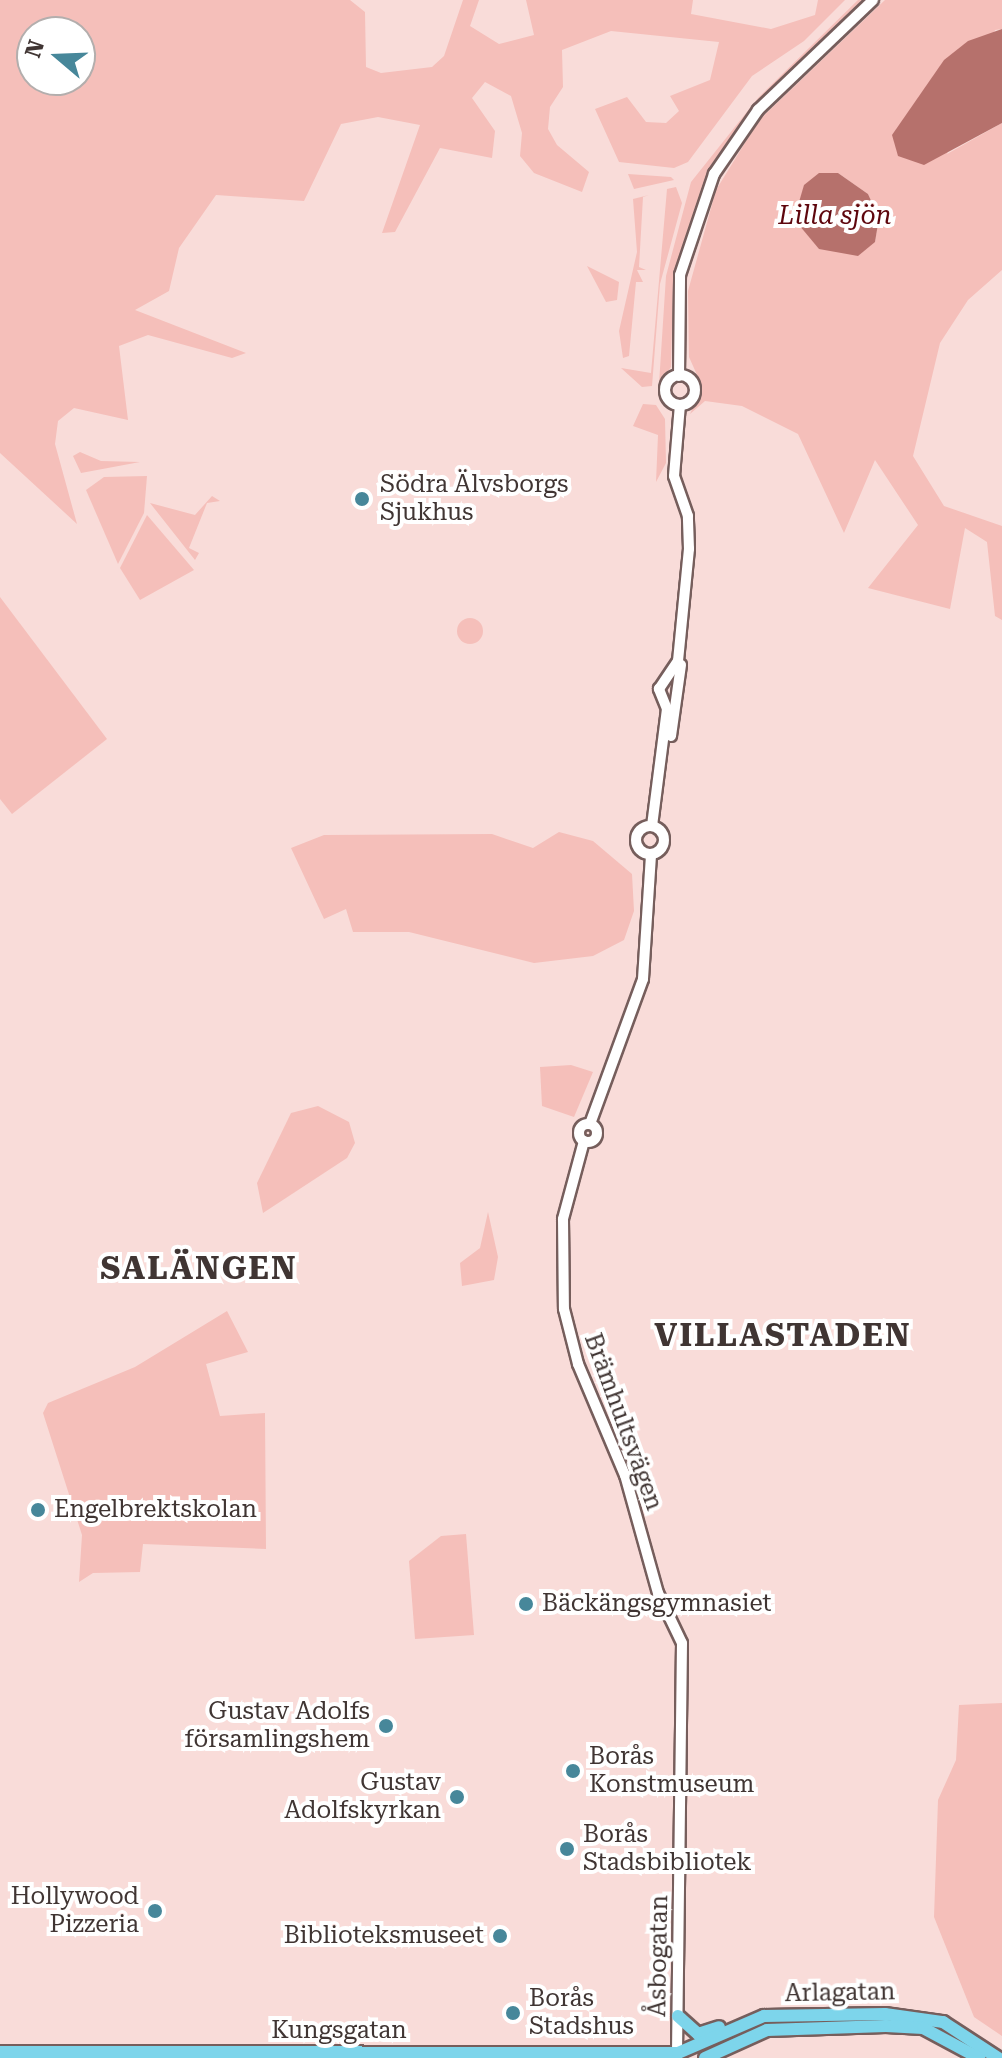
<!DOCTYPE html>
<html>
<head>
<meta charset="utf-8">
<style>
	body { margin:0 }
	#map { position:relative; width:1002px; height:2058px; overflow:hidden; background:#f9dcd9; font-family:"Roboto Serif",serif }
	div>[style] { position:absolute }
	.green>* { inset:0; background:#f5bfba }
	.round { border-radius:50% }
	.water>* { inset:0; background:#b6716c }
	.roads { filter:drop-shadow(2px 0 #765e5c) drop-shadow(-2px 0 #765e5c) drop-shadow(0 2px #765e5c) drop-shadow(0 -2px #765e5c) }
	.tertiary>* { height:10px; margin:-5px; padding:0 5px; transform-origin:5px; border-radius:5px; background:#fff }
	.tertiary>.ring { margin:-5px; padding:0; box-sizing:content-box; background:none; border:10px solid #fff; border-radius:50% }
	.primary>* { height:12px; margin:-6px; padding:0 6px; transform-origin:6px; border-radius:6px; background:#7dd5eb }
	.dots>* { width:22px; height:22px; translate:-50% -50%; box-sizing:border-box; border:4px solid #fff; border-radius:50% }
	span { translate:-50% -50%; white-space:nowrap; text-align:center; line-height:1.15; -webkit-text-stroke:8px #fff; paint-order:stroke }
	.poi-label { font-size:24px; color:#403533 }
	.left { translate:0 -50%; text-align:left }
	.right { translate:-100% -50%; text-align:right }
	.street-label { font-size:24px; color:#403533 }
	.water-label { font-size:26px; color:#5e060d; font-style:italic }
	.district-label { font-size:32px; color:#403533; font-weight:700; letter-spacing:2px }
	.north { position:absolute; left:16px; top:16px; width:80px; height:80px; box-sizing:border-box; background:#fff; border:2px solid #b3aead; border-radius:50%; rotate:289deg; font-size:22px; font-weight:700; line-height:32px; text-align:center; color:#403533 }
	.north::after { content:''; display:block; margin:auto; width:28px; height:36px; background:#47879a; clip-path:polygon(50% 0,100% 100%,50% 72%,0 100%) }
</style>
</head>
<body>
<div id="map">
	<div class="green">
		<div style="clip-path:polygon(evenodd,0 0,350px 0,365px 12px,366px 67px,381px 73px,432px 67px,444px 56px,463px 0,479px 0,470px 26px,499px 44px,534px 35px,526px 0,693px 0,691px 14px,771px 29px,815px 15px,818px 0,845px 0,804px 41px,752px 76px,688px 162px,674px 168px,619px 162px,595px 109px,627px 97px,646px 122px,666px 123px,679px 111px,670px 96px,710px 80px,719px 42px,611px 31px,562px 50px,563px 87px,550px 107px,548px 129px,557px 145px,589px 172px,582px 192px,534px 173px,520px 156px,522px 133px,511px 96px,485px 82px,472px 98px,495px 131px,492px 158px,440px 148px,395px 232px,382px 233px,420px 125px,378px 117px,341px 124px,304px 201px,216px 195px,179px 248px,169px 291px,135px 310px,246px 353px,232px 358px,148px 335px,119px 346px,128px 420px,74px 408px,58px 421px,55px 444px,77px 524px,0 453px,0 0,80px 32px,80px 80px,32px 80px,32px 32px,80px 32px)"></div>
		<div style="clip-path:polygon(858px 0,865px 0,747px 115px,706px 178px,673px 281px,671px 367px,659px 384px,666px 276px,691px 182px,758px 98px)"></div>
		<div style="clip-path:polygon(evenodd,885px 0,1002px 0,1002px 29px,995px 30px,947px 154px,1002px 123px,1002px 270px,968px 300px,940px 343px,913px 456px,944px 506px,1002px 526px,1002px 620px,995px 616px,987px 542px,965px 528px,950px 609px,868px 588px,918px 525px,875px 460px,844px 533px,798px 434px,742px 406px,705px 401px,690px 414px,702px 386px,689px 357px,688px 291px,716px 190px,759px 120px,885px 0,838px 173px,868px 194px,879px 218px,875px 242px,838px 173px)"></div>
		<div style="clip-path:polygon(628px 174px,671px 177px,674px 180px,634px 189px)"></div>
		<div style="clip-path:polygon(676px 187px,682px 203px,660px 284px,652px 386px,642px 387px,621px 368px,651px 373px,667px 189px)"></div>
		<div style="clip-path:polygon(649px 195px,643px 197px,639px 267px,646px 270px,637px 270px,643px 282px,636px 282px,629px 356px,623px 358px,619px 331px,637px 252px,633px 199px)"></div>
		<div style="clip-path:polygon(587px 266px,619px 282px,617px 300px,606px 302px)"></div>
		<div style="clip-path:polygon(643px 404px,656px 405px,665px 419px,666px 463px,656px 482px,658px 435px,633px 426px)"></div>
		<div style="clip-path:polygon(80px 452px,101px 461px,140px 462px,81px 473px,73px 456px)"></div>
		<div style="clip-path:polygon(147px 476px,144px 513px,118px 564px,86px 490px,104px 477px)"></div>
		<div style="clip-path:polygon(212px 496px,220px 501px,207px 503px,189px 548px,199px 553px,195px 560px,150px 503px,195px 515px)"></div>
		<div style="clip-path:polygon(147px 515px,194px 570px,140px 600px,120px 568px)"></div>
		<div style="clip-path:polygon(0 597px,107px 739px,12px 814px,0 799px)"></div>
		<div class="round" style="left:457px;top:618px;width:26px;height:26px"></div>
		<div style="clip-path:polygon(559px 832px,593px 841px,632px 874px,634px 911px,624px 940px,593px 956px,534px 963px,409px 932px,353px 932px,346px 909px,324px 919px,291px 848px,324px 835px,492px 834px,533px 848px)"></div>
		<div style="clip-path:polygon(571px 1065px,593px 1072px,574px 1117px,542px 1106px,540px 1067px)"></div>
		<div style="clip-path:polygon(318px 1106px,349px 1122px,355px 1143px,347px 1158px,263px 1213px,257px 1183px,291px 1113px)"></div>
		<div style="clip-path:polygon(488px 1212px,498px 1257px,494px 1280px,462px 1286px,460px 1263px,480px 1248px)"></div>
		<div style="clip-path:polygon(227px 1311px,248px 1352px,206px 1364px,220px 1416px,265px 1413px,266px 1549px,143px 1544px,140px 1572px,93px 1573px,79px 1582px,82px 1535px,43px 1413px,48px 1403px,135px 1367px)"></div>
		<div style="clip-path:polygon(466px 1534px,474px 1635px,415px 1639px,409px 1561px,441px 1536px)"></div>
		<div style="clip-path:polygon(1002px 1703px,1002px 2036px,974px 2017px,934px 1917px,938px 1800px,956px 1760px,959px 1705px)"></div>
	</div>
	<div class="water">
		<div style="clip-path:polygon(1002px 29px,1002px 123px,924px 165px,898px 156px,892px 135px,944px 60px,968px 41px)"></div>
		<div style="clip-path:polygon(819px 173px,838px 173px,868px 194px,879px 218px,875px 242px,858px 256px,819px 249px,794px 219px,804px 185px)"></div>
	</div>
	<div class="roads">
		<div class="tertiary">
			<div class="ring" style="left:665px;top:375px;width:20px;height:20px"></div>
			<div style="left:679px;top:376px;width:101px;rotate:-89.4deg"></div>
			<div style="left:680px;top:275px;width:107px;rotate:-71.4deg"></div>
			<div style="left:714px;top:174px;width:78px;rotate:-55.5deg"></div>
			<div style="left:758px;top:110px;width:159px;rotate:-43.7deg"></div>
			<div style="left:671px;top:736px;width:72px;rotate:-82deg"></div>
			<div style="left:652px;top:826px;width:118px;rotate:-82.7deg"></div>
			<div style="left:667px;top:709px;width:22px;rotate:-112deg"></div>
			<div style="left:659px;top:689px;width:34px;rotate:-56deg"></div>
			<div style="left:678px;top:661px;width:113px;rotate:-84.4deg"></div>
			<div style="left:689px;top:549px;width:33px;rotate:-92deg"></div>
			<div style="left:688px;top:516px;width:42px;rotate:-109.3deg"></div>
			<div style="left:674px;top:476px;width:71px;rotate:-85.2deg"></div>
			<div class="ring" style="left:636px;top:826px;width:18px;height:18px"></div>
			<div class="ring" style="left:579px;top:1124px;width:8px;height:8px"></div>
			<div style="left:590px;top:1124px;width:154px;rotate:-69.9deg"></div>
			<div style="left:643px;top:979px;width:125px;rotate:-86.3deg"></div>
			<div style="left:584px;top:1141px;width:81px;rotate:105.1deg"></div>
			<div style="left:563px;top:1219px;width:90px;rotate:89.4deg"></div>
			<div style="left:564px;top:1309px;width:57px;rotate:75.7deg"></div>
			<div style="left:578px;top:1364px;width:121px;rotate:67.1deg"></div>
			<div style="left:625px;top:1475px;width:123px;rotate:74.4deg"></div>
			<div style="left:658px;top:1593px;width:55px;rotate:64.4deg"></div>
			<div style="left:682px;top:1643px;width:415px;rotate:90.7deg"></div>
		</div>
		<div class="primary">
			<div style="left:678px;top:2016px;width:27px;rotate:42deg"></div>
			<div style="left:698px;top:2034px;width:22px;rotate:-18deg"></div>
			<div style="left:0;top:2052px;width:678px;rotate:0.08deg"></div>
			<div style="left:678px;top:2053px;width:94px;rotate:-23.3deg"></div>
			<div style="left:764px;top:2016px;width:121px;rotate:-0.9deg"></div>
			<div style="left:885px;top:2014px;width:59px;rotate:7.9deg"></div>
			<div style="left:943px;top:2022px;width:66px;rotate:33.2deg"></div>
			<div style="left:705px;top:2058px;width:68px;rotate:-24.3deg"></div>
			<div style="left:767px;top:2030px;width:119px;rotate:-1.9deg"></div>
			<div style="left:886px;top:2026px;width:37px;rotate:3deg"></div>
			<div style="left:923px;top:2028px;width:64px;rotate:28.2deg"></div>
		</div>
	</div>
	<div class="dots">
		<div style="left:362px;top:499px;background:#47879a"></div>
		<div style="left:38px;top:1510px;background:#47879a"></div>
		<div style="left:526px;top:1604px;background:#47879a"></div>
		<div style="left:386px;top:1726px;background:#47879a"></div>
		<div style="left:573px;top:1771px;background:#47879a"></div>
		<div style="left:457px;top:1797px;background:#47879a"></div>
		<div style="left:567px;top:1849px;background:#47879a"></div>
		<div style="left:155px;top:1911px;background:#47879a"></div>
		<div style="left:500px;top:1936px;background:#47879a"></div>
		<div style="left:513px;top:2013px;background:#47879a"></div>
	</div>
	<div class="poi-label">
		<span class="left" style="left:380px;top:499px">Södra Älvsborgs<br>Sjukhus</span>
		<span class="left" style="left:54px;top:1510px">Engelbrektskolan</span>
		<span class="left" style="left:542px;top:1604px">Bäckängsgymnasiet</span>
		<span class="right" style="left:370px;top:1726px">Gustav Adolfs<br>församlingshem</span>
		<span class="left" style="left:589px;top:1771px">Borås<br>Konstmuseum</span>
		<span class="right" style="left:441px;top:1797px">Gustav<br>Adolfskyrkan</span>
		<span class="left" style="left:583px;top:1849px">Borås<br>Stadsbibliotek</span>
		<span class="right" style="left:139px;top:1911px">Hollywood<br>Pizzeria</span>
		<span class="right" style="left:484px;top:1936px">Biblioteksmuseet</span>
		<span class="left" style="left:529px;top:2013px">Borås<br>Stadshus</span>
	</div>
	<div class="street-label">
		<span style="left:623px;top:1422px;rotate:70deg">Brämhultsvägen</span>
		<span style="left:659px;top:1956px;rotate:-89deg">Åsbogatan</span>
		<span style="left:840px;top:1993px;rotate:-1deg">Arlagatan</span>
		<span style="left:339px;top:2031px">Kungsgatan</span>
	</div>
	<div class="water-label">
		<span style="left:835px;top:216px">Lilla sjön</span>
	</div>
	<div class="district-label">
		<span style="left:199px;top:1268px">SALÄNGEN</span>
		<span style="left:783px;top:1335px">VILLASTADEN</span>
	</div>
	<div class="north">N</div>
</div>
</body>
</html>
